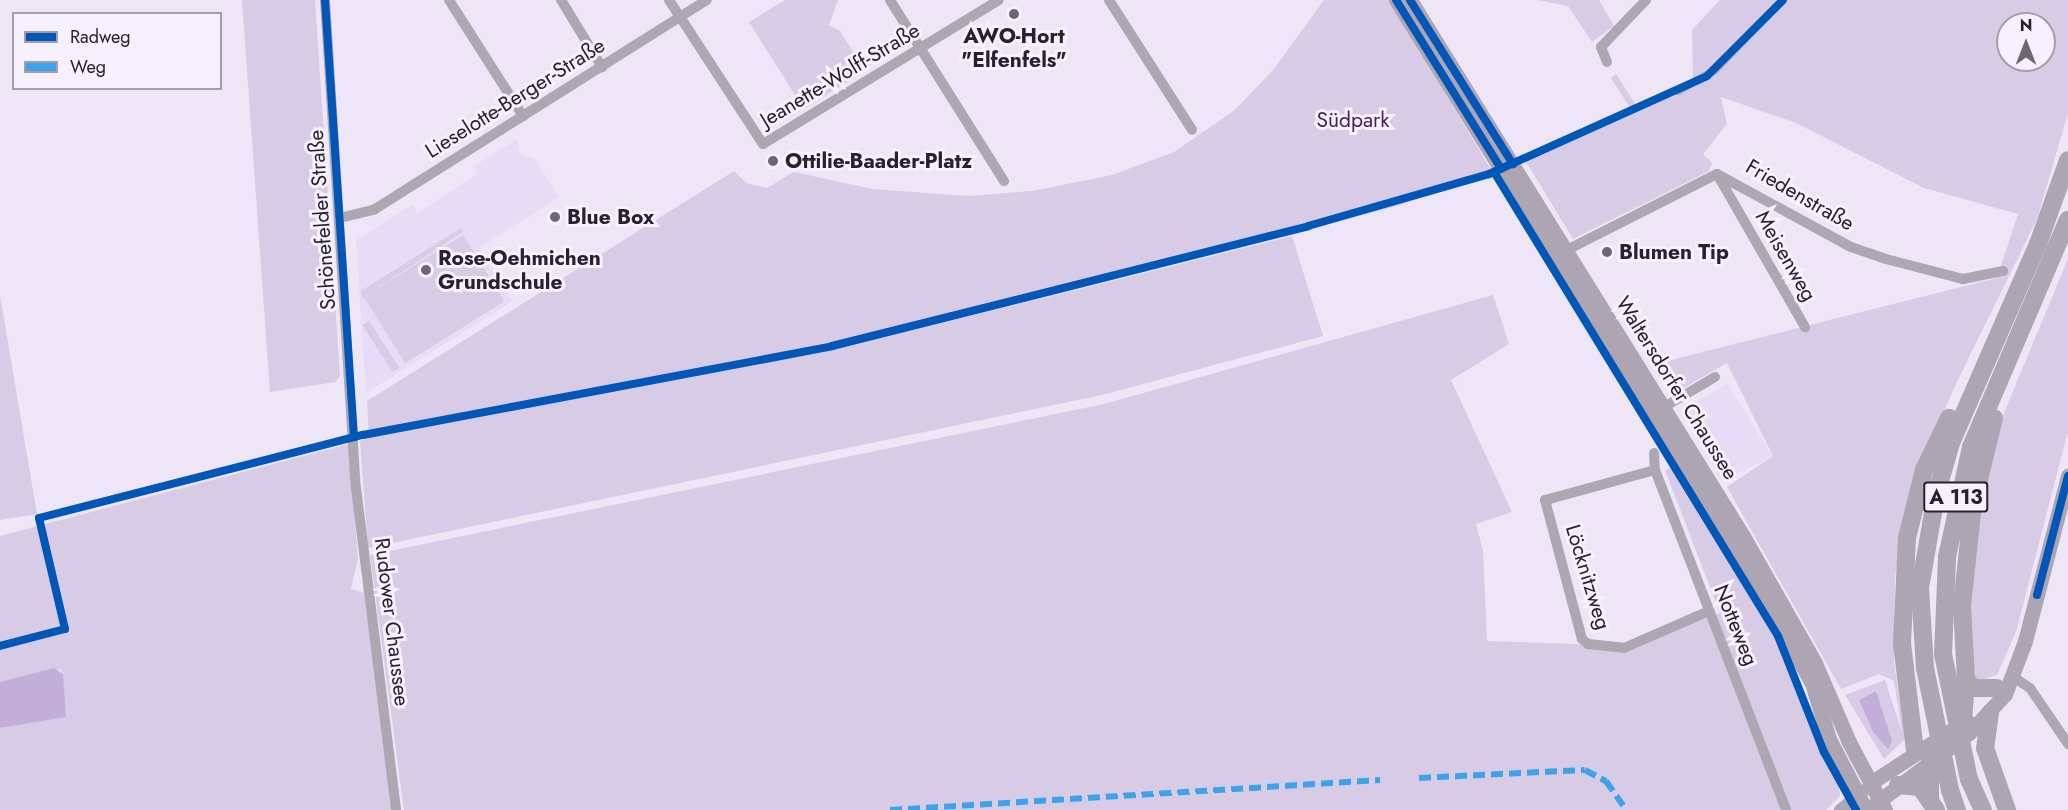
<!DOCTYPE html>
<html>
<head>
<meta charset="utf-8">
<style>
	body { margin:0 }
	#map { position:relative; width:2068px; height:810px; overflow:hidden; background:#eee6f6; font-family:Jost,sans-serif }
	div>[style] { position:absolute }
	.built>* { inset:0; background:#e8dbf5 }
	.green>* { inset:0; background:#d8cbe6; transform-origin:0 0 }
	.water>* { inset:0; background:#c3aed9 }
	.pedestrian>* { height:8px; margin:-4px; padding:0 4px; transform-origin:4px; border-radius:4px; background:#ada7b1 }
	.minor>* { height:10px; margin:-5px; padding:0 5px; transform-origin:5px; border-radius:5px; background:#ada7b1 }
	.tertiary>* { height:12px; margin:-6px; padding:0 6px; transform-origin:6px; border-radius:6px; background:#ada7b1 }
	.secondary>* { height:15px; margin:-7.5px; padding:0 7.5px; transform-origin:7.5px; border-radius:7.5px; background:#ada6b2 }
	.motorway>* { height:18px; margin:-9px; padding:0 9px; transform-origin:9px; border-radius:9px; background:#aca5b2 }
	.motorway-bridge>* { height:18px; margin:-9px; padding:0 9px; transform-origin:9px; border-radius:9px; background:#aca5b2 }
	.quiet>* { height:6px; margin-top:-3px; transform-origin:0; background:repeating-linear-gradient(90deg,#3ea2eb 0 12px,transparent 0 18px) }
	.cycleway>* { height:8px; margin:-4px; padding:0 4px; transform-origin:4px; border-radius:4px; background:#0057b8 }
	.dots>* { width:16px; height:16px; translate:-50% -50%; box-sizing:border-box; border:3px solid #f6f1fc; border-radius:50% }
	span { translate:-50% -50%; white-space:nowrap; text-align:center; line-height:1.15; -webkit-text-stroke:6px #f6f1fc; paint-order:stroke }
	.shield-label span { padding:2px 4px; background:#f6f1fc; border:2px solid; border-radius:4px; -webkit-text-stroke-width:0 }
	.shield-label { font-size:20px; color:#27222d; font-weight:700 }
	.poi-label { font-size:21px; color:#27222d; font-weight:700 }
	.left { translate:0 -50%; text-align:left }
	.street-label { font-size:21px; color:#27222d }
	.park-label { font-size:21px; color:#452162 }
	.legend { position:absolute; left:12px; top:12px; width:210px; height:78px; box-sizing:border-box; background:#f6f1fc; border:2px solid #a39ea9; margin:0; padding:8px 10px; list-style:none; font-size:18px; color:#27222d }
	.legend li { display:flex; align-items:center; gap:12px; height:30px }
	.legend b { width:30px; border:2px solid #a39ea9 }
	.north { position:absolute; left:1996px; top:12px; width:60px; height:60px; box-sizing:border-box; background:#f6f1fc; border:2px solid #a39ea9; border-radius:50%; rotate:0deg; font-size:16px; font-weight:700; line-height:24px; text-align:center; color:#27222d }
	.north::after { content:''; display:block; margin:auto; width:21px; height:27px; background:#6d6773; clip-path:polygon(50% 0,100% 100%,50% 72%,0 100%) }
</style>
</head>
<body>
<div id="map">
	<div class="built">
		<div style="clip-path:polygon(517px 139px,520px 154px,535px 159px,559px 197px,479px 248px,513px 301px,366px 393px,356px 240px,412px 205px,417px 213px,478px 174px,474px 166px)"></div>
		<div style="clip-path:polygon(1727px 383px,1773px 457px,1722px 480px,1684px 418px,1687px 408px)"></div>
	</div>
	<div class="green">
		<div style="clip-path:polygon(242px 0,315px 0,340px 376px,335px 382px,270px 392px)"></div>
		<div style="clip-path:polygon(785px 0,838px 0,829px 25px,840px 31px,865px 71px,784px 121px,795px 95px,749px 22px)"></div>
		<div style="clip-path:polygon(1324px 0,1389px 0,1493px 173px,1397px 206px,977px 315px,1292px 236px,1323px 336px,1102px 395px,368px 548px,360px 441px,369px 438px,367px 401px,734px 171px,746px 183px,767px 188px,794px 172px,872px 189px,969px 196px,1032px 191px,1112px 175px,1174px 152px,1235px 110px,1274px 69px)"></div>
		<div style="clip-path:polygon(1537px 0,1599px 0,1614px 26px,1592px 42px,1568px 6px)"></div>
		<div style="clip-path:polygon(evenodd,1720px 0,2068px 0,2068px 113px,2037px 219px,1952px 392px,1907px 503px,1895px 577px,1894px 661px,1905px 739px,1884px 759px,1845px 695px,1885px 680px,1902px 732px,1894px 681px,1879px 674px,1841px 689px,1727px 487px,1773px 456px,1727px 363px,1678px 391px,1663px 384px,1651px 365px,1997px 278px,2018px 214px,1924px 188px,1796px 123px,1721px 97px,1727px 124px,1703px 154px,1712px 163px,1709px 171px,1573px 239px,1522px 155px,1630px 108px,1611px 78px,1616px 74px,1636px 105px,1693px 81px,1692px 30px,1720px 0,2008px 24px,2044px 24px,2044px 60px,2008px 60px,2008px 24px,1720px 0,1876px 691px,1885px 727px,1892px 741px,1873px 732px,1859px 700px,1876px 691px)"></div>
		<div style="clip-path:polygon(461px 228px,463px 232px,362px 298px,361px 291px)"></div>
		<div style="left:463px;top:235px;width:78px;height:117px;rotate:58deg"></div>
		<div style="clip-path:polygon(2068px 259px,2068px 431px,2016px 632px,1997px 675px,1974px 682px,1969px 629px,1976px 529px,1996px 432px)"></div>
		<div style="clip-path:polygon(0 295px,37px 514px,0 520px)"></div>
		<div style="clip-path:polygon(1493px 295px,1509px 344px,1451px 380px,1512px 512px,1476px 524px,1483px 550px,1487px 641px,1577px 644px,1617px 652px,1720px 613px,1665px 470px,1675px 466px,1785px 655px,1838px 782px,1840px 796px,1826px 810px,404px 810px,370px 555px,1104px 404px)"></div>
		<div style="left:369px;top:321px;width:56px;height:8px;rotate:57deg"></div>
		<div style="clip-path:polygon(349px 444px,358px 558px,351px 589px,364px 593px,392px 810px,0 810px,0 728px,66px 716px,61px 669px,0 682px,0 536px)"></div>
	</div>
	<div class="water">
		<div style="clip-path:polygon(54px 668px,63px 674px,66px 717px,0 728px,0 682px)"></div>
		<div style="clip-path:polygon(1876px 691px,1892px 741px,1888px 749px,1873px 732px,1859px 700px)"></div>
	</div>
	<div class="pedestrian">
		<div style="left:1678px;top:91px;width:41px;rotate:-29.1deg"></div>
		<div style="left:1714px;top:71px;width:99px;rotate:-45.8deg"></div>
	</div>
	<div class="minor">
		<div style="left:325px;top:0;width:489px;rotate:86.4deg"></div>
		<div style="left:356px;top:488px;width:324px;rotate:82.9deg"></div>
		<div style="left:449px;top:0;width:138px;rotate:57.5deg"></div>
		<div style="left:561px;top:0;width:79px;rotate:58.5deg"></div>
		<div style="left:669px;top:0;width:172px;rotate:56.9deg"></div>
		<div style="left:763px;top:144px;width:276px;rotate:-31.4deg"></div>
		<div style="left:890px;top:0;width:214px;rotate:57.8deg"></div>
		<div style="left:1109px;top:0;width:154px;rotate:57.4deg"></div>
		<div style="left:1607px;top:62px;width:16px;rotate:-112deg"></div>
		<div style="left:1601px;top:47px;width:65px;rotate:-46.2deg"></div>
		<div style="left:1717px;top:174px;width:177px;rotate:60.1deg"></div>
		<div style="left:340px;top:218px;width:36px;rotate:-14deg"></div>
		<div style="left:375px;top:209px;width:392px;rotate:-32.2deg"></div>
		<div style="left:1559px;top:254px;width:177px;rotate:-26.9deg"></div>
		<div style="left:1717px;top:174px;width:153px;rotate:28.6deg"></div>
		<div style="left:1851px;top:247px;width:37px;rotate:19deg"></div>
		<div style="left:1886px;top:259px;width:80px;rotate:14.6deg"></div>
		<div style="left:1963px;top:279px;width:41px;rotate:-11.3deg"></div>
		<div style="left:1659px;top:410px;width:65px;rotate:-30.5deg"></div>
		<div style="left:1654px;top:453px;width:17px;rotate:87deg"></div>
		<div style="left:1655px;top:470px;width:364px;rotate:68.9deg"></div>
		<div style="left:1655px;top:470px;width:114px;rotate:164.7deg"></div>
		<div style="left:1545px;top:500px;width:144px;rotate:75.1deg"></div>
		<div style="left:1582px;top:639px;width:8px;rotate:40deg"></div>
		<div style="left:1588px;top:644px;width:36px;rotate:6deg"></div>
		<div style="left:1624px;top:648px;width:93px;rotate:-23.5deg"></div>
		<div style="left:2012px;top:676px;width:22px;rotate:34deg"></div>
		<div style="left:2030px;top:688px;width:68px;rotate:55.8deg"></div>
	</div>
	<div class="tertiary">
		<div style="left:1840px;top:810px;width:32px;rotate:-39deg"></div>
	</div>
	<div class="secondary">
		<div style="left:1396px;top:0;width:637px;rotate:58.16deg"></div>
		<div style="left:1732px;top:541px;width:163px;rotate:60.6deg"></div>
		<div style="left:1812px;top:683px;width:59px;rotate:73.1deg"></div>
		<div style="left:1829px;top:739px;width:80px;rotate:62.5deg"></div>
		<div style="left:1410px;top:0;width:631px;rotate:58.15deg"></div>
		<div style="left:1743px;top:536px;width:146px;rotate:60.4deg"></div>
		<div style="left:1815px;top:663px;width:86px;rotate:66.7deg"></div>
		<div style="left:1849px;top:742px;width:77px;rotate:62.1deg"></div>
		<div style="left:1872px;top:782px;width:113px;rotate:-33.1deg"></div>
		<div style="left:1875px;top:804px;width:118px;rotate:-37.1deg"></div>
		<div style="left:1969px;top:733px;width:53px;rotate:-47.3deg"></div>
		<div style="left:2005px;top:694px;width:57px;rotate:-69.3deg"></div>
		<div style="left:2025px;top:641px;width:171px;rotate:-75.4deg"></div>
	</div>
	<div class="motorway">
		<div style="left:1994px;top:418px;width:89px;rotate:103.7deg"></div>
		<div style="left:1973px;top:504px;width:103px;rotate:96.2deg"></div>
		<div style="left:1962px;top:606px;width:74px;rotate:86.9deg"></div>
		<div style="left:1966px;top:680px;width:11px;rotate:45deg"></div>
		<div style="left:1974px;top:688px;width:23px"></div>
		<div style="left:1943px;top:654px;width:97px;rotate:-87.6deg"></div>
		<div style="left:1947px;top:557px;width:113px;rotate:-77.7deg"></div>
		<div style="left:1971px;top:447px;width:247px;rotate:-66.9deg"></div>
		<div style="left:1925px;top:668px;width:80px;rotate:-93.6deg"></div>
		<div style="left:1920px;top:588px;width:94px;rotate:-80.2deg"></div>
		<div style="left:1936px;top:495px;width:54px;rotate:-73.9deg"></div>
		<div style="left:1951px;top:443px;width:217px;rotate:-66.4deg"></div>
		<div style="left:2038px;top:244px;width:89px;rotate:-70.3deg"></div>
		<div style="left:1990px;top:713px;width:35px;rotate:98deg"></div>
		<div style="left:1985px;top:748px;width:66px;rotate:70.5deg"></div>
		<div style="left:1963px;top:722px;width:42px;rotate:-85.9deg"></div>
		<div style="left:1915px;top:751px;width:109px;rotate:-96.9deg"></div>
		<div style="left:1902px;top:643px;width:105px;rotate:-87.3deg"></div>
		<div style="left:1907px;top:538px;width:70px;rotate:-76deg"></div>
		<div style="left:1924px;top:470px;width:58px;rotate:-64.3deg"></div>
		<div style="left:1930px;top:759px;width:39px;rotate:90deg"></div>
		<div style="left:1969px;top:779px;width:34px;rotate:66deg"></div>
		<div style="left:1898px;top:785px;width:22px;rotate:5deg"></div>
		<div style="left:1920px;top:787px;width:28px;rotate:55deg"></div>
		<div style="left:1950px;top:790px;width:21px;rotate:71deg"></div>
	</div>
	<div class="motorway-bridge">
		<div style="left:1943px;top:654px;width:128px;rotate:78.3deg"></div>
		<div style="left:1925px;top:668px;width:125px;rotate:78.4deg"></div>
	</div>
	<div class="quiet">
		<div style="left:1419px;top:778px;width:166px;rotate:-2.8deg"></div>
		<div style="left:1585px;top:770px;width:24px;rotate:28deg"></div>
		<div style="left:1606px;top:781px;width:35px;rotate:55deg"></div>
		<div style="left:890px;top:810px;width:491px;rotate:-3.5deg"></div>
	</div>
	<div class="cycleway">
		<div style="left:325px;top:0;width:438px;rotate:86.2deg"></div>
		<div style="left:1396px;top:0;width:199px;rotate:58.1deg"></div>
		<div style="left:1410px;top:0;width:194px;rotate:57.9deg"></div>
		<div style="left:1494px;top:172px;width:544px;rotate:58.53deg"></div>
		<div style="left:1778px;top:636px;width:125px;rotate:68.4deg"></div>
		<div style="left:1824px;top:752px;width:66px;rotate:61.1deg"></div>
		<div style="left:2037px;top:595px;width:123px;rotate:-75.4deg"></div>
		<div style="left:0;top:646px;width:67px;rotate:-14.7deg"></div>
		<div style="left:65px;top:629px;width:114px;rotate:-103.2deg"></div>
		<div style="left:39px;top:518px;width:334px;rotate:-14.4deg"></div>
		<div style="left:363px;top:435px;width:477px;rotate:-10.7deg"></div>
		<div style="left:832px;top:346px;width:491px;rotate:-14.1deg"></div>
		<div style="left:1308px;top:226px;width:188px;rotate:-16deg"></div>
		<div style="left:1489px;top:174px;width:239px;rotate:-24.2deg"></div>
		<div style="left:1707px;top:76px;width:107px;rotate:-45deg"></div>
	</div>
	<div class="dots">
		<div style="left:1014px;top:14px;background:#6d6773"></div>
		<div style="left:773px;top:161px;background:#6d6773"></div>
		<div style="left:555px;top:217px;background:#6d6773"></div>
		<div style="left:1607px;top:252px;background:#6d6773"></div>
		<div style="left:426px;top:270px;background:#6d6773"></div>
	</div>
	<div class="shield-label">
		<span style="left:1956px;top:497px">A 113</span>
	</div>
	<div class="poi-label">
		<span style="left:1014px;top:48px">AWO-Hort<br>"Elfenfels"</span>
		<span class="left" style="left:785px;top:161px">Ottilie-Baader-Platz</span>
		<span class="left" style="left:567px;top:217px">Blue Box</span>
		<span class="left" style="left:1619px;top:252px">Blumen Tip</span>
		<span class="left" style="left:438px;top:270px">Rose-Oehmichen<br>Grundschule</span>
	</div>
	<div class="street-label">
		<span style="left:840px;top:75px;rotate:-31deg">Jeanette-Wolff-Straße</span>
		<span style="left:515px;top:98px;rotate:-32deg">Lieselotte-Berger-Straße</span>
		<span style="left:1800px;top:195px;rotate:30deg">Friedenstraße</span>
		<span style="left:322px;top:220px;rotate:-94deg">Schönefelder Straße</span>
		<span style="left:1786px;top:256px;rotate:60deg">Meisenweg</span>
		<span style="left:1677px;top:388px;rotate:58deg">Waltersdorfer Chaussee</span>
		<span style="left:1588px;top:577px;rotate:73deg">Löcknitzweg</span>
		<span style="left:392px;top:622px;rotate:83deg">Rudower Chaussee</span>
		<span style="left:1736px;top:625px;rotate:68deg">Notteweg</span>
	</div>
	<div class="park-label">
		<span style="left:1353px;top:120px">Südpark</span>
	</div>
	<ul class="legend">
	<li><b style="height:8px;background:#0057b8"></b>Radweg</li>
	<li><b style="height:8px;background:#3ea2eb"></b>Weg</li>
	</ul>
	<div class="north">N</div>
</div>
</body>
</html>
